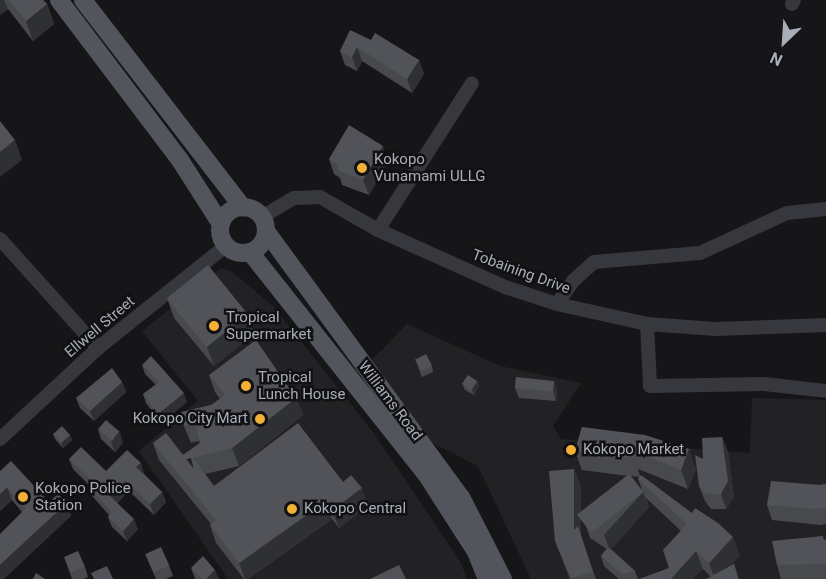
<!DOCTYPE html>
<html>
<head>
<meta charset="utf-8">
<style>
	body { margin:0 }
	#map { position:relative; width:826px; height:579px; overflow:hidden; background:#161618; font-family:Roboto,sans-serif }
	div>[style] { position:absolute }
	.built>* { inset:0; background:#222225 }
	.minor>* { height:14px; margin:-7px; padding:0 7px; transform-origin:7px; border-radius:7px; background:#37383d }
	.major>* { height:18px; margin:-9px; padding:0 9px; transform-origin:9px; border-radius:9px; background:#53555c }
	.major>.ring { margin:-9px; padding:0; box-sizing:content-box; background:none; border:18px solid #53555c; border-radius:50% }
	.wall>* { inset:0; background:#47494d }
	.shaded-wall>* { inset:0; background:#2f3033 }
	.building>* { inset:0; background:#525359; transform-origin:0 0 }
	.dots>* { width:16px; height:16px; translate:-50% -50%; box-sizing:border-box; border:3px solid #111113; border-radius:50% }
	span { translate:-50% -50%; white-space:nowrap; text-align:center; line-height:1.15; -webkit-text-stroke:5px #111113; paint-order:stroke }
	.poi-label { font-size:15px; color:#a8adb8 }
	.left { translate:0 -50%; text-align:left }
	.right { translate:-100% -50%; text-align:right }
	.street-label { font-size:15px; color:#a8adb8 }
	.north { position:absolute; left:754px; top:12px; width:60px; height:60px; -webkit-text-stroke:4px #111113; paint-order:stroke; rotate:205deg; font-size:16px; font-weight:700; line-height:24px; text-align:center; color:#a8adb8 }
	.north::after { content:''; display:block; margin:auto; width:21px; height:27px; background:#a8adb8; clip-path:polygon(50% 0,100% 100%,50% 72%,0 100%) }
</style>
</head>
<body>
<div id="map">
	<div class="built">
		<div style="clip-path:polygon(221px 268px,231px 271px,273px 306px,373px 432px,460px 561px,467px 579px,228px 579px,139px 451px,198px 401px,142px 331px)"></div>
		<div style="clip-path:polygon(407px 324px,500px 366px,581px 383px,553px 426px,561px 439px,750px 453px,752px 398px,826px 400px,826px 579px,531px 579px,478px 466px,427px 440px,372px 360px)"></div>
	</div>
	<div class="minor">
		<div style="left:792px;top:4px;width:4px;rotate:-63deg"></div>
		<div style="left:262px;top:217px;width:37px;rotate:-31deg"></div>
		<div style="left:294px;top:198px;width:26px;rotate:-2deg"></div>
		<div style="left:320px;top:197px;width:67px;rotate:29.6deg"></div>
		<div style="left:378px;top:230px;width:139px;rotate:24.2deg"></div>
		<div style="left:505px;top:287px;width:55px;rotate:18.1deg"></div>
		<div style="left:557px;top:304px;width:92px;rotate:12.5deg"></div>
		<div style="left:647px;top:324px;width:69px;rotate:4.1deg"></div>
		<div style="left:716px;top:329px;width:110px;rotate:-2.1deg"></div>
		<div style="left:378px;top:230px;width:174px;rotate:-57.4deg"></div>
		<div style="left:0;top:239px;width:147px;rotate:48deg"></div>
		<div style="left:557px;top:304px;width:29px;rotate:-55deg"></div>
		<div style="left:574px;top:280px;width:27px;rotate:-42deg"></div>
		<div style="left:594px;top:262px;width:106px;rotate:-4.9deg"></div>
		<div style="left:700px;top:253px;width:96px;rotate:-24.7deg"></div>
		<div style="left:787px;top:213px;width:39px;rotate:-6deg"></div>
		<div style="left:647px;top:324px;width:62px;rotate:87.2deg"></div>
		<div style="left:650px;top:386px;width:114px;rotate:-1deg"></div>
		<div style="left:764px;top:384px;width:62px;rotate:6.4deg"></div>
		<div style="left:0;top:439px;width:134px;rotate:-42.9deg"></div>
		<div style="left:98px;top:348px;width:164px;rotate:-38.6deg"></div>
	</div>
	<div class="major">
		<div style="left:59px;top:0;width:201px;rotate:52.9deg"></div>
		<div style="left:180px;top:160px;width:76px;rotate:57.4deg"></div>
		<div style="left:83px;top:0;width:262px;rotate:52.4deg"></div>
		<div class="ring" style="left:220px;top:207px;width:28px;height:28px"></div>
		<div style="left:266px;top:231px;width:330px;rotate:53.8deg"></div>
		<div style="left:461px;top:497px;width:92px;rotate:62.9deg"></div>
		<div style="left:250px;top:252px;width:283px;rotate:51.6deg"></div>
		<div style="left:426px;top:474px;width:93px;rotate:57.3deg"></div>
		<div style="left:476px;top:552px;width:29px;rotate:68deg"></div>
	</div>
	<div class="wall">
		<div style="clip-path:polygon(0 0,43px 0,47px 4px,54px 24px,33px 41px,8px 9px,0 15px)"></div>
		<div style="clip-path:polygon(371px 40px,419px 60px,424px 74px,412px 93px,362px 61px,357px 71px,345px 65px,340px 51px)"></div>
		<div style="clip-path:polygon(329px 159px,389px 161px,369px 195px,342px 185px,340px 178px,334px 174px)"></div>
		<div style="clip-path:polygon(167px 298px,254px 334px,214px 366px,174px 318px)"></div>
		<div style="clip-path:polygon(415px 359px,432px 366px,433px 372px,422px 377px)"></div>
		<div style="clip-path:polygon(142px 365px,187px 402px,161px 423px,146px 403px,143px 394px,156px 385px,145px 374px)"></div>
		<div style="clip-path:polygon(evenodd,209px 375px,296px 398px,303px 415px,239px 466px,205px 474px,214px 486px,343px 482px,368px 506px,339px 528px,332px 519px,248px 579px,244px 579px,216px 543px,210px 525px,211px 524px,159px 460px,153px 443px,183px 455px,200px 443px,199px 441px,191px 443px,184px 426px,220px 399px,215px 392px,209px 375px,191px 458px,194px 469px,186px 459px,191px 458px)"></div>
		<div style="clip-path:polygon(477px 381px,479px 386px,474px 395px,465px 390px,463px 385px)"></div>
		<div style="clip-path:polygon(554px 381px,557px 391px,556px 401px,519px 398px,515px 388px)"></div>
		<div style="clip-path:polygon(122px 382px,126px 392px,94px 421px,80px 408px,76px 398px)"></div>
		<div style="clip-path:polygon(evenodd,582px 427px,696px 469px,688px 489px,638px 469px,640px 476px,740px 555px,729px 567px,734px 564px,739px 579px,706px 579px,711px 577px,703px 569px,669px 568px,681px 531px,646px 498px,649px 507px,611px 549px,635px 571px,638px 579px,619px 579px,604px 566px,601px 556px,607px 549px,590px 538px,585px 523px,628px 476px,582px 470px,575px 451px,582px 427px,631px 476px,639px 477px,638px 479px,642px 490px,631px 476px)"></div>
		<div style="clip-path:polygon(98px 429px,123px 443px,115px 452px,101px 439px)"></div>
		<div style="clip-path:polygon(53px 434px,70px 435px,72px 440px,63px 448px,55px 439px)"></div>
		<div style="clip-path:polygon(722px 437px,728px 452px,734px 497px,726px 509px,711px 509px,705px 501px,699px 486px,703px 459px)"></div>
		<div style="clip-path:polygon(69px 459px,106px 471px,144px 473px,144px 474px,162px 492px,166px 502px,154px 515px,129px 491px,117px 503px,138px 529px,127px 541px,112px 527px,108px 517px,109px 515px,93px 497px,89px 487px,90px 486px,73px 469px)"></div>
		<div style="clip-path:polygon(574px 469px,581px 488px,581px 536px,596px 579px,570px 579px,555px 541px)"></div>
		<div style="clip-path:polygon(0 471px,49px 502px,67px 503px,71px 516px,22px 512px,12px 500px,0 511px)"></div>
		<div style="clip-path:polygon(826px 484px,826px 524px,820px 525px,772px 520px,767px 505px,820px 485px)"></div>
		<div style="clip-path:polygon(823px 536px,824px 540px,826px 540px,826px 579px,781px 579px,777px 565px)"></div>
		<div style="clip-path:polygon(145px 554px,169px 565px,173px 576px,166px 579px,156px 579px)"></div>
		<div style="clip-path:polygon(64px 557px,85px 567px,88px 577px,84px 579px,72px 579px)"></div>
		<div style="clip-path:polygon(191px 568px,219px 579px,195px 579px)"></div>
	</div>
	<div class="shaded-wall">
		<div style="clip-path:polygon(0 0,4px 0,8px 9px,0 15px)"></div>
		<div style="clip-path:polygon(47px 4px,54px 24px,33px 41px,26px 21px)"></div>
		<div style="clip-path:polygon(357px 47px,362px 61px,357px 71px,352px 57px)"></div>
		<div style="clip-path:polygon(419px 60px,424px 74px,412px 93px,407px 79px)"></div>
		<div style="clip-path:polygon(15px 140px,22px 160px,0 177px,0 152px)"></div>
		<div style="clip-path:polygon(383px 146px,389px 161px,369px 195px,363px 180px)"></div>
		<div style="clip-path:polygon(247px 314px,254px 334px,214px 366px,207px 347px)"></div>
		<div style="clip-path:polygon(477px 381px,479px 386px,474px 395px,472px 390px)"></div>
		<div style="clip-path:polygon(554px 381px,557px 391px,556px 401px,553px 391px)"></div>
		<div style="clip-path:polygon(122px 382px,126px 392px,94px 421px,90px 411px)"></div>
		<div style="clip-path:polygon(184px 393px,187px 402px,161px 423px,158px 414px)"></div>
		<div style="clip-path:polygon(296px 398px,303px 415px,239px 466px,232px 448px)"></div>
		<div style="clip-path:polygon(120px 432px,123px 443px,115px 452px,111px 442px)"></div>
		<div style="clip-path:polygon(70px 435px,72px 440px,63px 448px,61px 443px)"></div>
		<div style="clip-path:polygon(722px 437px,728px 452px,734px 497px,726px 509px,721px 494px)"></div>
		<div style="clip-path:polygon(689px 449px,696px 469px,688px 489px,681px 470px)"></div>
		<div style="clip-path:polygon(141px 463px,144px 473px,140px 478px,136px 467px)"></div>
		<div style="clip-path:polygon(574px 469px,581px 488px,581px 536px,596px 579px,574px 530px)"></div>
		<div style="clip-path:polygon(125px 481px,129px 491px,113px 506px,110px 496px)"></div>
		<div style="clip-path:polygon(7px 487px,12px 500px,0 511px,0 494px)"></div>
		<div style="clip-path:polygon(362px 488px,368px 506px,339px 528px,332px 510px)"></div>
		<div style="clip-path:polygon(162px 492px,166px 502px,154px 515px,150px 504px)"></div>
		<div style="clip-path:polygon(643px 492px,649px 507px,610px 551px,604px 535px)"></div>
		<div style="clip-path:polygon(325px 502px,332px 519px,248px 579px,245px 579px,239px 563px)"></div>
		<div style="clip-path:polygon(67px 503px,71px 516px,4px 579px,0 579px,0 565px)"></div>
		<div style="clip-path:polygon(134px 519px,138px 529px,127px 541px,123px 531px)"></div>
		<div style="clip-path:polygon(733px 537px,740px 555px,718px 579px,715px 579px,709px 563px)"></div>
		<div style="clip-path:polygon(696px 551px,703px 569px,693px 579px,671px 579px)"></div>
		<div style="clip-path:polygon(215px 570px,219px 579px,206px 579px)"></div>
	</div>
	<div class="building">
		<div style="clip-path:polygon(9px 0,43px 0,47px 4px,26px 21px)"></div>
		<div style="clip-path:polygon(350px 30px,371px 40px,375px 33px,419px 60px,407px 79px,357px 47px,352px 57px,340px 51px)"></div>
		<div style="clip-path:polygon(0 121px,15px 140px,0 152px)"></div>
		<div style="clip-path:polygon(349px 125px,383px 146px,363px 180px,337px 170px,339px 166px,329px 159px)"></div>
		<div style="left:208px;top:265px;width:63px;height:53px;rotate:51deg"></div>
		<div style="clip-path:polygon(evenodd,256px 340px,296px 398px,232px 448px,193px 458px,214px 486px,298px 423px,343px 482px,351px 475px,362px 488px,332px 510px,325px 502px,239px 563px,210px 525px,216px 520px,153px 443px,166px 433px,183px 455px,200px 443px,195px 423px,184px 426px,181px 412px,211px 405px,225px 395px,209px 375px,256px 340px,191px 458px,194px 469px,186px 459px,191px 458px)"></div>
		<div style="left:426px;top:354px;width:13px;height:12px;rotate:63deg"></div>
		<div style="clip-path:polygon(151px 356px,184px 393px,158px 414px,143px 394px,159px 382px,142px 365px)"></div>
		<div style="clip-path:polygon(112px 368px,122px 382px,90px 411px,76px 398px)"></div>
		<div style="left:468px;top:375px;width:11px;height:11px;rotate:34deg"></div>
		<div style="left:516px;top:377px;width:38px;height:11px;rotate:6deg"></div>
		<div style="left:106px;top:420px;width:18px;height:12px;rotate:41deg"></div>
		<div style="left:62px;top:426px;width:12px;height:12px;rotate:48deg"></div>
		<div style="clip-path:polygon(582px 427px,645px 435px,689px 449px,681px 470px,620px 445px,634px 458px,575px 451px)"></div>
		<div style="clip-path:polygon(722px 437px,728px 481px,721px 494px,706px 494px,699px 486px,695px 455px,703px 459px,702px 438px)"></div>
		<div style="clip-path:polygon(81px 447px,106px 471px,127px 450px,141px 463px,136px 467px,162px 492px,150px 504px,125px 481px,110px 496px,134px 519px,123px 531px,108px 517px,112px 512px,89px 487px,94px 483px,69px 459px)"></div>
		<div style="clip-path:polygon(11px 461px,49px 502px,58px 494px,67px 503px,0 565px,0 534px,26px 508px,7px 487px,0 494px,0 471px)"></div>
		<div style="clip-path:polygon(574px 469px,574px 530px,578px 526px,593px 572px,571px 578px,555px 541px,549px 471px)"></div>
		<div style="left:629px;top:474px;width:23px;height:66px;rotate:52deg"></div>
		<div style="clip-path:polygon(641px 475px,692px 513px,695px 508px,718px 523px,733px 537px,709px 563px,696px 551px,671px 579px,639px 579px,669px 568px,663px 550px,687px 524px,638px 479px)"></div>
		<div style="clip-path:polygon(771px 481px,820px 485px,826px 484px,826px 508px,815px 509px,767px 505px)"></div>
		<div style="clip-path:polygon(823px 536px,823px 539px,826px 540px,826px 564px,777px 565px,772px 541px)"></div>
		<div style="left:161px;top:547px;width:20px;height:17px;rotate:66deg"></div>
		<div style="clip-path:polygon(608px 547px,635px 571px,622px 574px,601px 556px)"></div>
		<div style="left:78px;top:551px;width:17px;height:15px;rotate:66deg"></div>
		<div style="clip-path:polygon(203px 556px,215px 570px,206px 579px,202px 579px,191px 568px)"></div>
		<div style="clip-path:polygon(734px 564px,738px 579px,706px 579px)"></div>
		<div style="clip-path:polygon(399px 565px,406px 579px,370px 579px)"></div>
		<div style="clip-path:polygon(107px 566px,113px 579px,94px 579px,91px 573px)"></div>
		<div style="clip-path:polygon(36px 573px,45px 579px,33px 579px)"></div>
	</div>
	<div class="dots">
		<div style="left:362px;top:168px;background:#f2b134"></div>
		<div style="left:214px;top:326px;background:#f2b134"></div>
		<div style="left:246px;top:386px;background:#f2b134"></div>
		<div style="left:260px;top:419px;background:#f2b134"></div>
		<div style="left:571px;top:450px;background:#f2b134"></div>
		<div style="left:23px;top:497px;background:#f2b134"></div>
		<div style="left:292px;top:509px;background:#f2b134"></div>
	</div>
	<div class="poi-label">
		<span class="left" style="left:374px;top:168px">Kokopo<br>Vunamami ULLG</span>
		<span class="left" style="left:226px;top:326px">Tropical<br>Supermarket</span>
		<span class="left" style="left:258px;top:386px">Tropical<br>Lunch House</span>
		<span class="right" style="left:248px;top:419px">Kokopo City Mart</span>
		<span class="left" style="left:583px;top:450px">Kokopo Market</span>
		<span class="left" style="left:35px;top:497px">Kokopo Police<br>Station</span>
		<span class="left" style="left:304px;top:509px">Kokopo Central</span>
	</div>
	<div class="street-label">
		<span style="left:521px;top:272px;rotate:20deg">Tobaining Drive</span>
		<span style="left:100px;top:327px;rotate:-40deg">Ellwell Street</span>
		<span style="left:390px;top:401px;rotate:53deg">Williams Road</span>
	</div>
	<div class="north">N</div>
</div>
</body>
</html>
